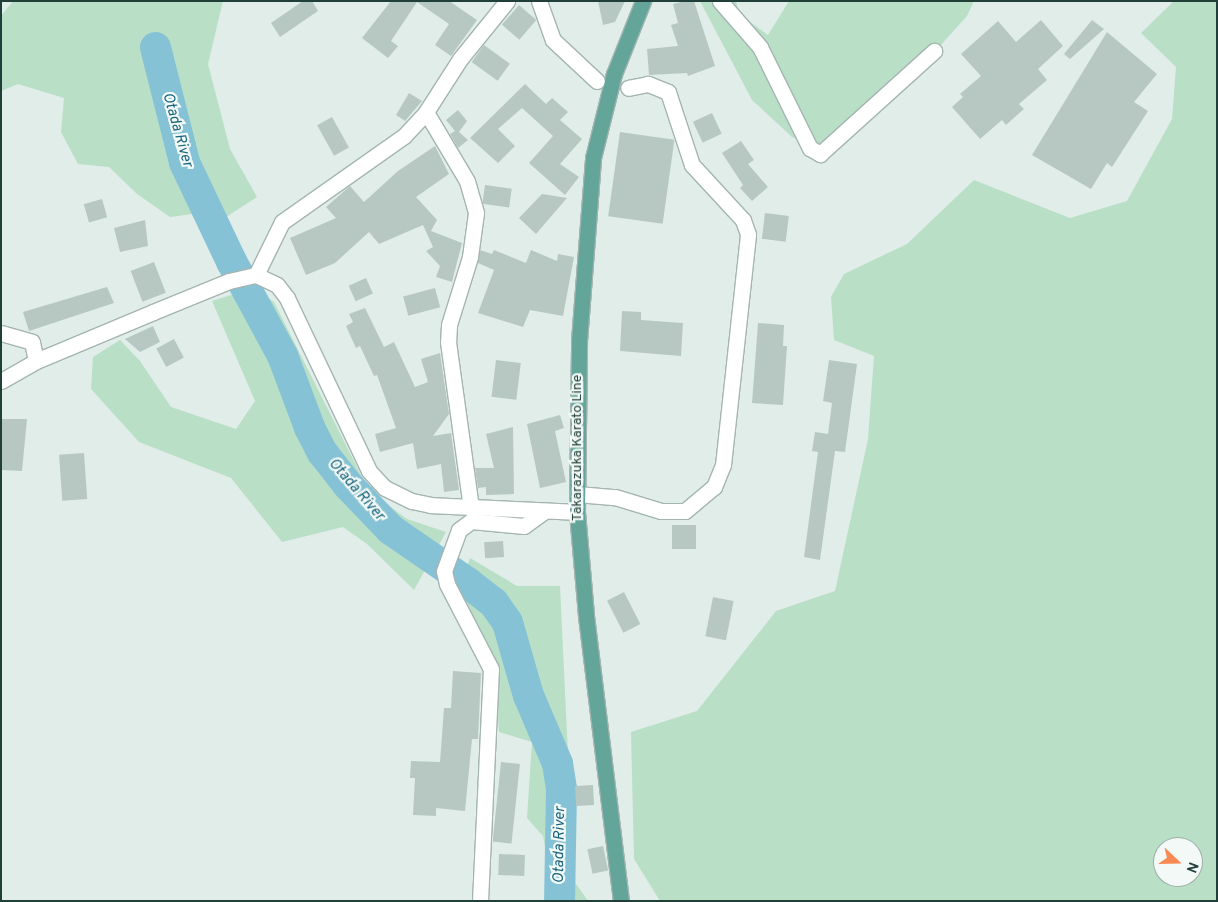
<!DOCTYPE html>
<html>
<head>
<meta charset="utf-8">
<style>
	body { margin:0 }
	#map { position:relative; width:1218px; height:902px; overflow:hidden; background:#e1ede9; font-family:Overpass,sans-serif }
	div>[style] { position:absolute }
	.green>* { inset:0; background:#b9dfc6 }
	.river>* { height:31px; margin:-15.5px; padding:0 15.5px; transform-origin:15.5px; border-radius:15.5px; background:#86c2d5 }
	.building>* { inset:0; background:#b7c8c2; transform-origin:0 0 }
	.roads { filter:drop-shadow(1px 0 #a4b5b1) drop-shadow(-1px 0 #a4b5b1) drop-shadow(0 1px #a4b5b1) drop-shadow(0 -1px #a4b5b1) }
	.minor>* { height:15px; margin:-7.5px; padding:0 7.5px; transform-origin:7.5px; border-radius:7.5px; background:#fff }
	.tertiary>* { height:15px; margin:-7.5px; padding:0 7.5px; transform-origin:7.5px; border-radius:7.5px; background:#fff }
	.primary>* { height:15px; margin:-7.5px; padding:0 7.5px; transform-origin:7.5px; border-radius:7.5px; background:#64a599 }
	span { translate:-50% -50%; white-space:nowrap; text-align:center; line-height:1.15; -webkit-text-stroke:4.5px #f2f9f6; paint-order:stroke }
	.street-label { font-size:14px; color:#213f39 }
	.water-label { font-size:15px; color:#17647e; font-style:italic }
	.frame { position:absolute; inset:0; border:2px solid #213f39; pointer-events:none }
	.north { position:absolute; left:1153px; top:837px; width:50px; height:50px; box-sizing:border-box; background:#f2f9f6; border:1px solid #9eafaa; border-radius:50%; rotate:111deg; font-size:14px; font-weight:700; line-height:20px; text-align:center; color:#213f39 }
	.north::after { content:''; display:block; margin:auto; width:18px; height:22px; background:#f98953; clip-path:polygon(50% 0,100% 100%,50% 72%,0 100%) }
</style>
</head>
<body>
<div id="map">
	<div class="green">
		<div style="clip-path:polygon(13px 1px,223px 1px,208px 64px,230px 149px,257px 197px,223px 219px,192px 214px,170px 217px,137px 194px,109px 167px,78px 164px,61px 132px,64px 98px,18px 84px,1px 91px,1px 16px)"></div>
		<div style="clip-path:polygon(700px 1px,736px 1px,739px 14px,768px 35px,789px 1px,974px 1px,967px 16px,932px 55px,828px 151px,792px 137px,752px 100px)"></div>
		<div style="clip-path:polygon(evenodd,1174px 1px,1217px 1px,1217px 901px,660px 901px,634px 859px,631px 732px,697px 711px,776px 611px,835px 591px,868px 439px,874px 356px,834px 340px,831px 297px,844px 274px,907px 244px,974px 180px,1070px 218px,1127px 201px,1172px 119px,1176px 67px,1141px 33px,1174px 1px,1163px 847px,1193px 847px,1193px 877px,1163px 877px,1163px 847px)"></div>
		<div style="clip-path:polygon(254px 288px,274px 302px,369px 491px,407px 519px,446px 532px,414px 590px,367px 544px,343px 527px,282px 542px,231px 478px,139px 442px,91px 389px,93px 357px,120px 340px,140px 361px,171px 407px,236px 429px,255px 401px,212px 301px)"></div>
		<div style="clip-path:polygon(470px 558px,517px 586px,560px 586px,574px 881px,588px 901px,555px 901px,543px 836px,527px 818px,532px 742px,499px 732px,495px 659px,459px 590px)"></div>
	</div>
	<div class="river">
		<div style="left:155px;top:47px;width:119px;rotate:75.8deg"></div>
		<div style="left:184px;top:162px;width:110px;rotate:64.6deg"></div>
		<div style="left:231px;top:261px;width:107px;rotate:61.5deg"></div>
		<div style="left:282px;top:355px;width:77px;rotate:69.4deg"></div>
		<div style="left:309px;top:427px;width:28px;rotate:63deg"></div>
		<div style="left:322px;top:452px;width:41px;rotate:52deg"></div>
		<div style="left:347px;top:484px;width:62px;rotate:46.3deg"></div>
		<div style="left:390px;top:529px;width:93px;rotate:34.5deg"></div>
		<div style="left:467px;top:582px;width:33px;rotate:38deg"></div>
		<div style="left:493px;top:602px;width:24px;rotate:55deg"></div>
		<div style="left:507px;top:622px;width:76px;rotate:74deg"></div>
		<div style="left:528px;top:695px;width:74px;rotate:66.9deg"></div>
		<div style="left:557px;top:763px;width:26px;rotate:81deg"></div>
		<div style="left:561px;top:789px;width:112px;rotate:91deg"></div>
	</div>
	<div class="building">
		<div style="clip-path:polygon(303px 1px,312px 1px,318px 11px,280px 37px,271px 23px)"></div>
		<div style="clip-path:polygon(391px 1px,449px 1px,477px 20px,451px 56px,435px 45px,449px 24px,417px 2px,391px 41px,398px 46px,388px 58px,362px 38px)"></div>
		<div style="clip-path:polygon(598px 1px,625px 1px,615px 22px,603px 25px)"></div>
		<div style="clip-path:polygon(684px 1px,694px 1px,715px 66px,688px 76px,687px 73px,649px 75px,647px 49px,678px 46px,671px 25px,678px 23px,673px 4px)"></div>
		<div style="left:519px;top:5px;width:23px;height:26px;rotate:41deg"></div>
		<div style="clip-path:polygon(1041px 20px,1063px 46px,1038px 69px,1047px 80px,1019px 104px,1024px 109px,1006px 125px,1002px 120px,980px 139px,952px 107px,963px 97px,960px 94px,981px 76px,961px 54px,998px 21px,1016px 42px)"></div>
		<div style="clip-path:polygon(1092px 20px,1104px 29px,1070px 59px,1064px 54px)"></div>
		<div style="clip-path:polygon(1107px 32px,1157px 74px,1134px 102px,1148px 111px,1112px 167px,1107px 163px,1091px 189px,1032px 155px)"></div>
		<div style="left:484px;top:45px;width:32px;height:21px;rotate:36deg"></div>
		<div style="clip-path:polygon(525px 84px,546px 104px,552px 98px,568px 112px,560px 120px,582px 139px,560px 164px,579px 177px,565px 195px,529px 163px,553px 136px,522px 108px,498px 129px,515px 146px,498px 163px,470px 138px)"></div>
		<div style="clip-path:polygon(409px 93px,422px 101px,405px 121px,396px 115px)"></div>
		<div style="clip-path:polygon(458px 110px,467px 121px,459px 132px,468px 140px,458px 148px,450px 134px,455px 131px,446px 120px)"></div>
		<div style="left:712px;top:113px;width:23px;height:21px;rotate:65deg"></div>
		<div style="left:332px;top:117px;width:35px;height:17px;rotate:61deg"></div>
		<div style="left:620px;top:132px;width:55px;height:85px;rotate:8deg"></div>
		<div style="clip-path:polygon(741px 141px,754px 160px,748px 164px,768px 187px,752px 201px,740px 188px,743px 185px,722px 153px)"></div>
		<div style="clip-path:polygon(435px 146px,449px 174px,416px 197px,437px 220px,431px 231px,462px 243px,452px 282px,436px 277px,440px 266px,426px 251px,433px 247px,423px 225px,379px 244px,369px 232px,335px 263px,306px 275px,290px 238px,336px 218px,326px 207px,350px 186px,364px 202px,398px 171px)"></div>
		<div style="left:485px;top:185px;width:27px;height:19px;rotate:8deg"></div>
		<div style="clip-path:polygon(542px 194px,567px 198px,536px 234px,519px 218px)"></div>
		<div style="left:102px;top:199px;width:19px;height:19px;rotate:74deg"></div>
		<div style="left:765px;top:213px;width:24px;height:26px;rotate:7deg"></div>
		<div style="clip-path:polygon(145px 220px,148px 246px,120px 252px,114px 228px)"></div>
		<div style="clip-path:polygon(480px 250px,492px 254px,494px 250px,526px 263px,531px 250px,557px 261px,558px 254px,574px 257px,563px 316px,530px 310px,523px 327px,478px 313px,494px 270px,478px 263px)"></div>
		<div style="left:154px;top:262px;width:33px;height:25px;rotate:69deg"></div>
		<div style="left:366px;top:278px;width:17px;height:19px;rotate:66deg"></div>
		<div style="clip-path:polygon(107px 287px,114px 303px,29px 331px,23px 312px)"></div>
		<div style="left:435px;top:288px;width:20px;height:33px;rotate:75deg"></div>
		<div style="clip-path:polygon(365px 308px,384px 347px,394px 342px,415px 387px,428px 382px,421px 359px,440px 353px,449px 414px,433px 436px,451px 433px,459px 490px,444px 492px,441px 464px,417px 469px,413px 443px,380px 452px,375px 434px,396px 428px,377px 375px,374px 376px,360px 346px,356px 348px,346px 326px,353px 322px,349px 314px)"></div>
		<div style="clip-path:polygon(622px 311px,641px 312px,641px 320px,683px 323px,681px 356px,620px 351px)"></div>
		<div style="clip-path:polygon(758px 323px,784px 325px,783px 346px,787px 346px,783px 405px,752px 403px)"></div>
		<div style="clip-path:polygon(153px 326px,160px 342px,140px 352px,125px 339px)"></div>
		<div style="left:174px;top:339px;width:21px;height:20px;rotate:62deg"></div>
		<div style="left:496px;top:360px;width:25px;height:37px;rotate:7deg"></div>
		<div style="clip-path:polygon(829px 360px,857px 364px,845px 452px,835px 451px,820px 560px,804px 557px,818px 452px,812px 451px,815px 432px,828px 434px,832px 403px,823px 401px)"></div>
		<div style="clip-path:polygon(560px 415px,564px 428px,555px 431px,566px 482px,540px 488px,527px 424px)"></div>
		<div style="clip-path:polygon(1px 419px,27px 419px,22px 471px,1px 470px)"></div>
		<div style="clip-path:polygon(513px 427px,514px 494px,486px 495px,486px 487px,478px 488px,475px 468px,494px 468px,486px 434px)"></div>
		<div style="left:84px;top:453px;width:46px;height:25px;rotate:86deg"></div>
		<div style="left:672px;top:525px;width:24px;height:24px"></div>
		<div style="left:503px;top:541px;width:16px;height:19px;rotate:86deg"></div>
		<div style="left:624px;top:592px;width:36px;height:19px;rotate:63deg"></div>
		<div style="left:713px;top:597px;width:21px;height:40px;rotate:11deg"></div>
		<div style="clip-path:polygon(453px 671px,481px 673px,478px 739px,472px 739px,465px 811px,436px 808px,436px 816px,413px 815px,415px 778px,410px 778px,411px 761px,440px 762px,444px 708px,451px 708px)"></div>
		<div style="left:501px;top:762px;width:19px;height:80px;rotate:6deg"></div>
		<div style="left:593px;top:785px;width:20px;height:18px;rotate:87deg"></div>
		<div style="left:603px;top:846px;width:25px;height:16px;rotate:78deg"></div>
		<div style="left:499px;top:854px;width:26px;height:21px;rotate:2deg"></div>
	</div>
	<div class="roads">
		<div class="minor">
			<div style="left:539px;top:1px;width:41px;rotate:70.3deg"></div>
			<div style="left:553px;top:40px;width:60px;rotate:43deg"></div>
			<div style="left:720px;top:1px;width:61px;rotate:49deg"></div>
			<div style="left:760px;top:47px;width:113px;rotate:63.7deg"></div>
			<div style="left:810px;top:148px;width:12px;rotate:31deg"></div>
			<div style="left:820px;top:154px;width:154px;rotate:-42.1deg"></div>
			<div style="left:426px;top:112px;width:80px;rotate:59.3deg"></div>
			<div style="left:467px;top:181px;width:33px;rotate:74deg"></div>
			<div style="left:476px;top:213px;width:44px;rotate:97.8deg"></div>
			<div style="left:470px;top:257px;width:71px;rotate:107.2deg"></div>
			<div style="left:449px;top:325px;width:17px;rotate:93deg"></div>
			<div style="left:448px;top:342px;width:168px;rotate:82.1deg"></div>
			<div style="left:256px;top:275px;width:59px;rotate:-63.9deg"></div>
			<div style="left:282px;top:222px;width:149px;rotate:-35.2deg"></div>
			<div style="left:404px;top:136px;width:33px;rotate:-47deg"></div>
			<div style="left:426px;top:112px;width:63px;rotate:-57.3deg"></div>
			<div style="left:460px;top:59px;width:75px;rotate:-51deg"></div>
			<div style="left:1px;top:333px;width:32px;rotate:16deg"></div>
			<div style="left:32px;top:342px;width:19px;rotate:78deg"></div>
			<div style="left:577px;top:494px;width:38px;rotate:5deg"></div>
			<div style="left:615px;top:497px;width:48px;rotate:16.9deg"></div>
			<div style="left:661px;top:511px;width:24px"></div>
			<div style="left:685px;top:511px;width:38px;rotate:-40deg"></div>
			<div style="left:714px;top:487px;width:24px;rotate:-68deg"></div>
			<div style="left:723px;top:465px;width:232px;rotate:-83.8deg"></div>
			<div style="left:748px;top:234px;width:15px;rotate:-110deg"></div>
			<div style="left:743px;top:220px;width:75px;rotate:-132.8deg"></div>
			<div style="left:692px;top:165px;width:77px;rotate:-108.2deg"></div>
			<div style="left:668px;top:92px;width:22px;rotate:-158deg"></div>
			<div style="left:648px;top:84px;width:20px;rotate:169deg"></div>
			<div style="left:480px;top:901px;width:232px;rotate:-87.3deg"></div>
			<div style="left:491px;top:669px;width:96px;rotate:-117.4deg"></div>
			<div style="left:447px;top:584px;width:13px;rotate:-103deg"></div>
			<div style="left:444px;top:571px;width:44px;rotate:-69.9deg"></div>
			<div style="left:459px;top:530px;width:15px;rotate:-37deg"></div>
			<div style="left:471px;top:521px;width:53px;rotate:5.4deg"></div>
			<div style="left:524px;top:526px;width:26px;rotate:-36deg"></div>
		</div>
		<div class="tertiary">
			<div style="left:1px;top:381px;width:40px;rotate:-29.7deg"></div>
			<div style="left:36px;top:361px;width:127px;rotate:-22.7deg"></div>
			<div style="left:153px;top:312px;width:82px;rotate:-22.2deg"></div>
			<div style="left:229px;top:281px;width:28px;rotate:-13deg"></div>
			<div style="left:256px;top:275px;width:23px;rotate:25deg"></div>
			<div style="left:277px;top:285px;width:16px;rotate:52deg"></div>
			<div style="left:287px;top:298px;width:191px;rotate:64.6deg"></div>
			<div style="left:369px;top:471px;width:23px;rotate:47deg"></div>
			<div style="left:385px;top:488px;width:30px;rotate:26deg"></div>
			<div style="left:412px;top:501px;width:19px;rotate:12deg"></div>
			<div style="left:431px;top:505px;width:146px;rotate:2.7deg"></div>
		</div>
		<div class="primary">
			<div style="left:621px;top:901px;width:288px;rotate:-97deg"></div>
			<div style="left:586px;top:615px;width:103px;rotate:-95deg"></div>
			<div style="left:577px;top:512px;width:171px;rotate:-89.3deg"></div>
			<div style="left:579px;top:341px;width:184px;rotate:-85.6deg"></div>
			<div style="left:593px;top:158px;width:87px;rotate:-76deg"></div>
			<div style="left:614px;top:74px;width:79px;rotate:-68.3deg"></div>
		</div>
	</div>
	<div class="street-label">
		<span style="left:578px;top:448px;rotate:-90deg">Takarazuka Karato Line</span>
	</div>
	<div class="water-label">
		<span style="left:177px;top:130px;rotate:74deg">Otada River</span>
		<span style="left:356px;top:490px;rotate:49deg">Otada River</span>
		<span style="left:560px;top:845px;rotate:-89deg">Otada River</span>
	</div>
	<div class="frame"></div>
	<div class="north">N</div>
</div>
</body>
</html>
